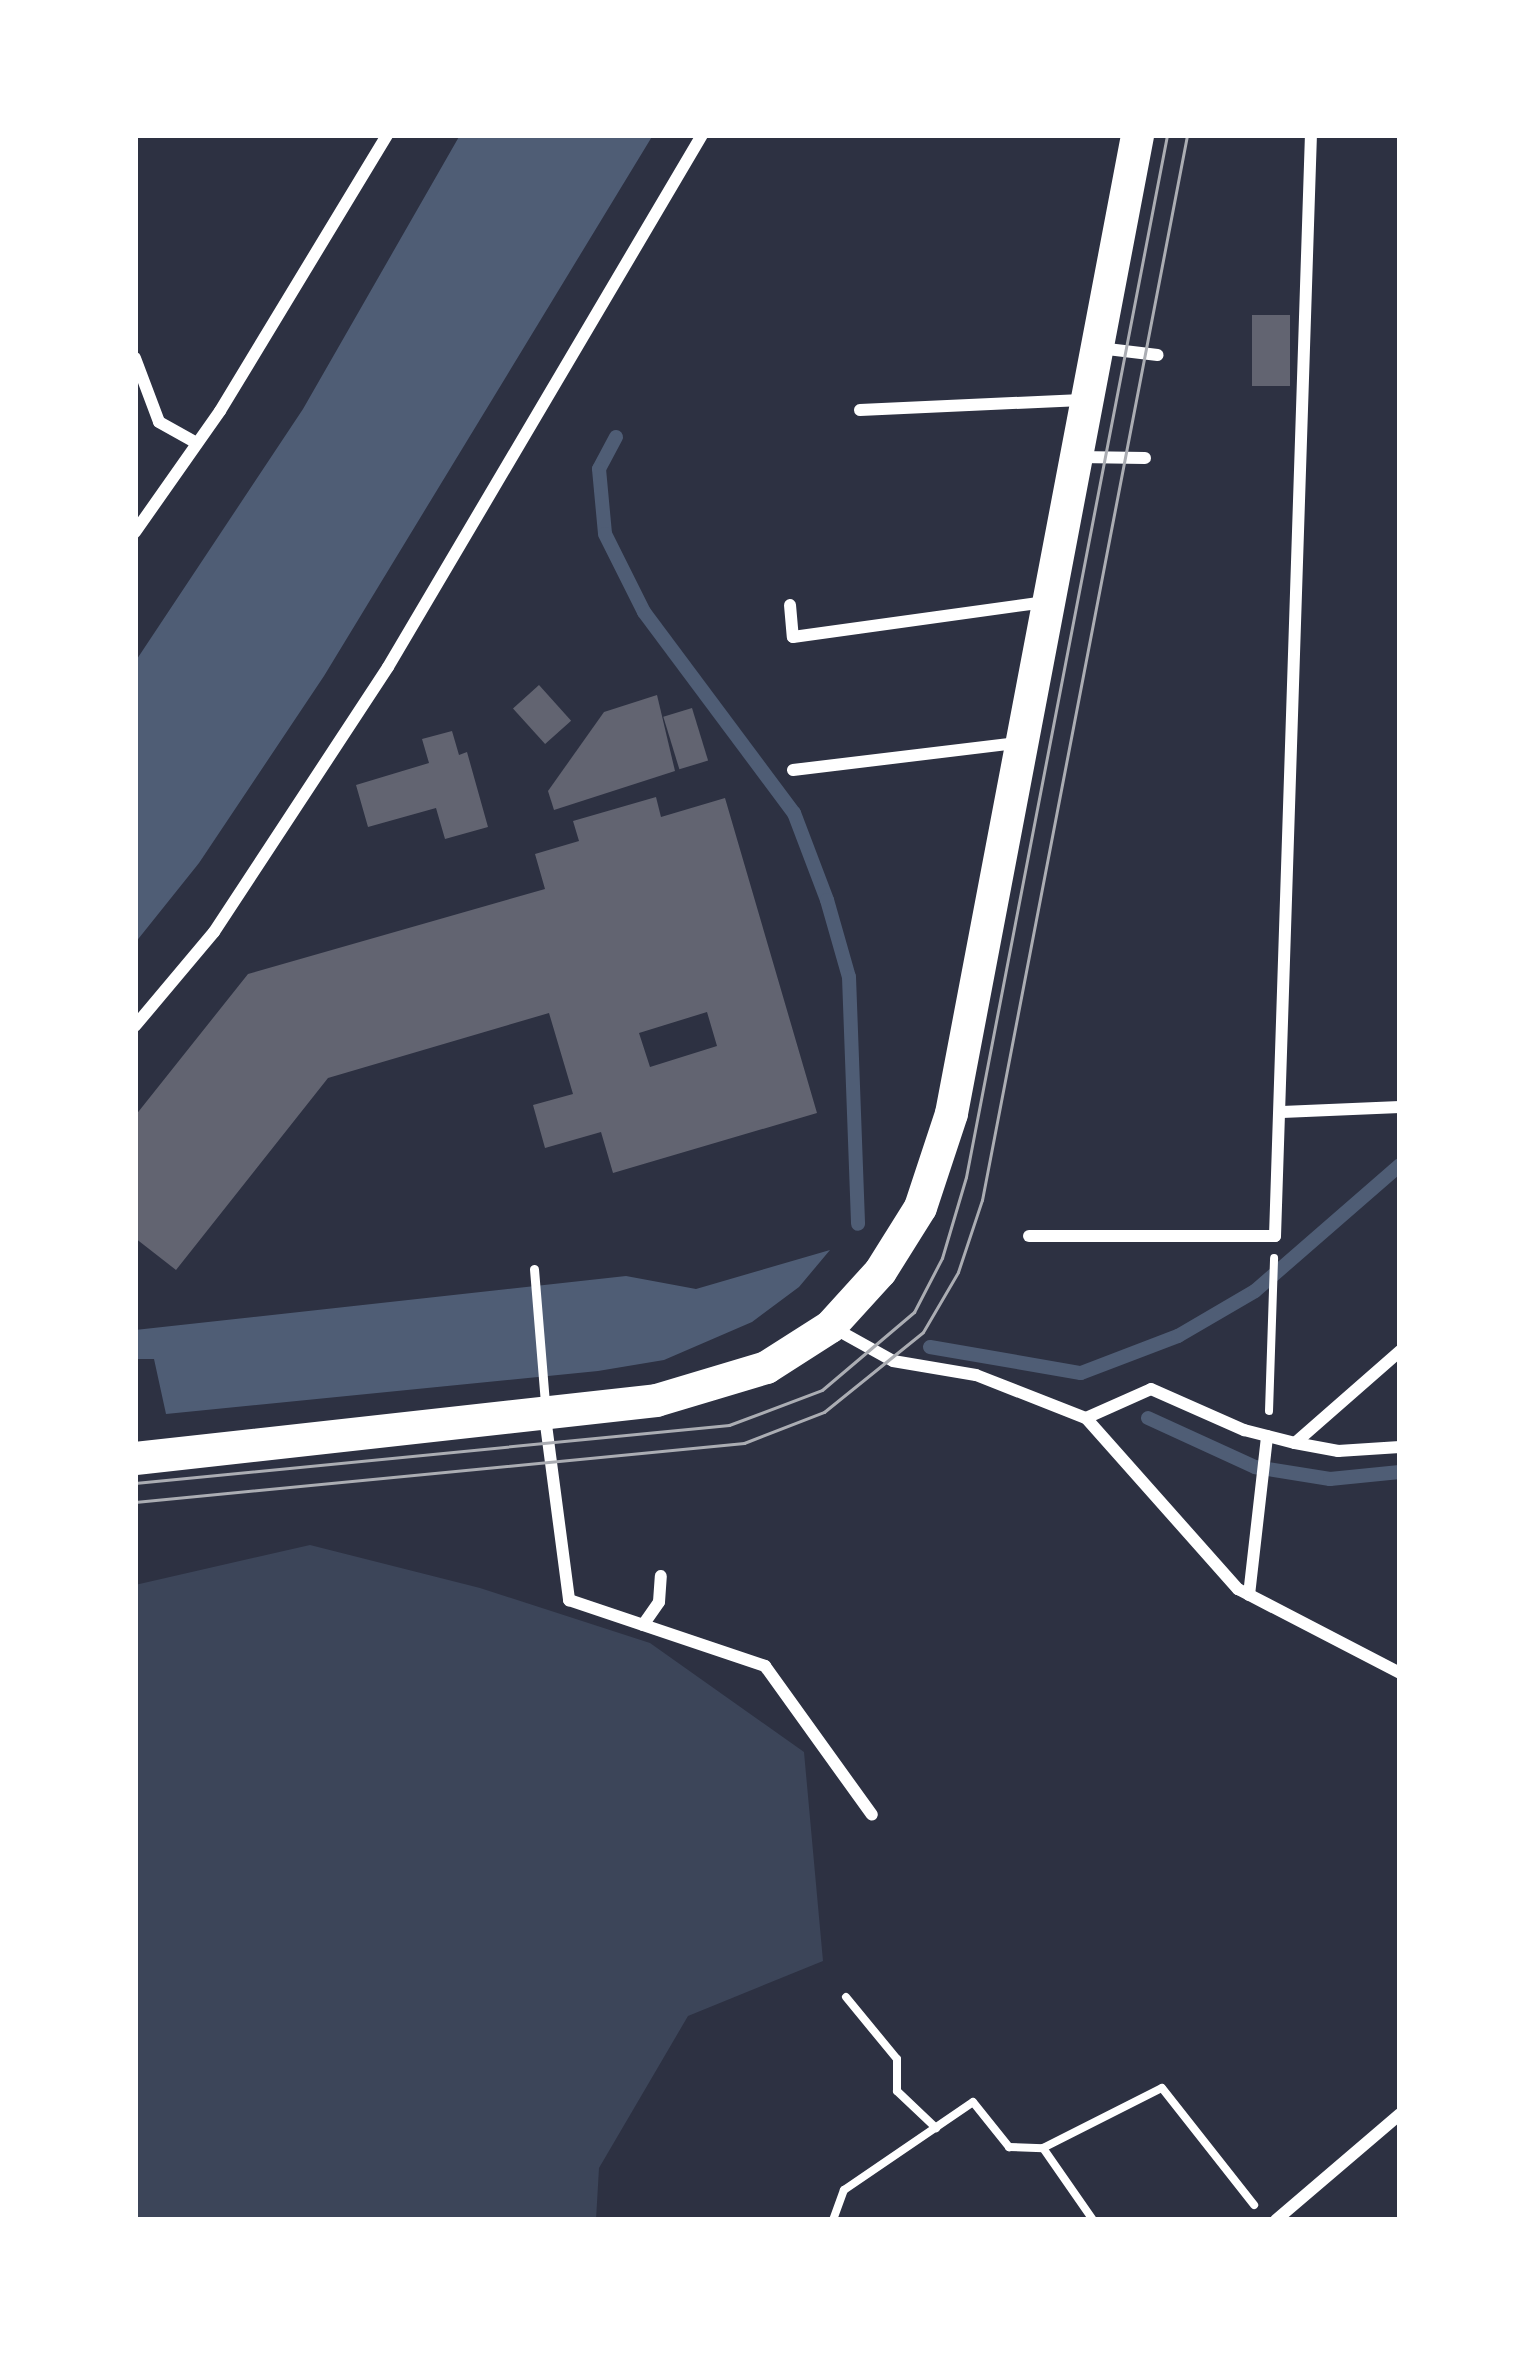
<!DOCTYPE html>
<html>
<head>
<meta charset="utf-8">
<style>
	body { margin:0 }
	#map { position:relative; width:1535px; height:2355px; overflow:hidden; background:#2d3142; font-family:Cabin,sans-serif }
	div>[style] { position:absolute }
	.green>* { inset:0; background:#3c4559 }
	.water>* { inset:0; background:#4f5d75 }
	.stream>* { height:14px; margin:-7px; padding:0 7px; transform-origin:7px; border-radius:7px; background:#4f5d75 }
	.building>* { inset:0; background:#626471; transform-origin:0 0 }
	.path>* { height:8px; margin:-4px; padding:0 4px; transform-origin:4px; border-radius:4px; background:#fff }
	.service>* { height:9px; margin:-4.5px; padding:0 4.5px; transform-origin:4.5px; border-radius:4.5px; background:#fff }
	.minor>* { height:12px; margin:-6px; padding:0 6px; transform-origin:6px; border-radius:6px; background:#fff }
	.trunk>* { height:33px; margin:-16.5px; padding:0 16.5px; transform-origin:16.5px; border-radius:16.5px; background:#fff }
	.tram>* { height:3px; margin:-1.5px; padding:0 1.5px; transform-origin:1.5px; border-radius:1.5px; background:#abadb3 }
	span { translate:-50% -50%; white-space:nowrap; text-align:center; line-height:1.15; -webkit-text-stroke:12px #fff; paint-order:stroke }
	.frame { position:absolute; inset:0; border:138px solid #fff; pointer-events:none }
</style>
</head>
<body>
<div id="map">
	<div class="green">
		<div style="clip-path:polygon(310px 1545px,480px 1588px,650px 1643px,804px 1752px,823px 1961px,688px 2016px,599px 2168px,596px 2220px,135px 2220px,135px 1585px)"></div>
	</div>
	<div class="water">
		<div style="clip-path:polygon(460px 135px,653px 135px,324px 676px,199px 863px,135px 943px,135px 662px,303px 409px)"></div>
		<div style="clip-path:polygon(830px 1250px,799px 1287px,752px 1322px,664px 1360px,598px 1371px,166px 1414px,154px 1359px,135px 1359px,135px 1330px,626px 1276px,696px 1289px)"></div>
	</div>
	<div class="stream">
		<div style="left:616px;top:437px;width:36px;rotate:118deg"></div>
		<div style="left:599px;top:469px;width:65px;rotate:84.7deg"></div>
		<div style="left:605px;top:534px;width:87px;rotate:63.4deg"></div>
		<div style="left:644px;top:612px;width:251px;rotate:53.3deg"></div>
		<div style="left:794px;top:813px;width:93px;rotate:69.2deg"></div>
		<div style="left:827px;top:900px;width:80px;rotate:74.1deg"></div>
		<div style="left:849px;top:977px;width:247px;rotate:87.9deg"></div>
		<div style="left:930px;top:1347px;width:153px;rotate:9.8deg"></div>
		<div style="left:1081px;top:1373px;width:104px;rotate:-20.9deg"></div>
		<div style="left:1178px;top:1336px;width:89px;rotate:-30.3deg"></div>
		<div style="left:1255px;top:1291px;width:192px;rotate:-41deg"></div>
		<div style="left:1148px;top:1418px;width:118px;rotate:24.6deg"></div>
		<div style="left:1255px;top:1467px;width:76px;rotate:9.1deg"></div>
		<div style="left:1330px;top:1479px;width:70px;rotate:-5.7deg"></div>
	</div>
	<div class="building">
		<div style="left:1252px;top:315px;width:38px;height:71px"></div>
		<div style="left:539px;top:685px;width:48px;height:35px;rotate:48deg"></div>
		<div style="clip-path:polygon(657px 695px,675px 771px,554px 810px,548px 791px,604px 712px)"></div>
		<div style="left:692px;top:708px;width:55px;height:30px;rotate:73deg"></div>
		<div style="clip-path:polygon(452px 731px,459px 755px,467px 752px,488px 827px,445px 839px,436px 808px,368px 827px,356px 785px,429px 763px,422px 739px)"></div>
		<div style="clip-path:polygon(evenodd,656px 797px,661px 817px,725px 798px,817px 1113px,613px 1173px,601px 1132px,545px 1148px,533px 1105px,573px 1094px,549px 1013px,328px 1078px,176px 1270px,135px 1238px,135px 1116px,248px 974px,545px 889px,535px 854px,579px 841px,573px 821px,656px 797px,707px 1012px,717px 1046px,650px 1067px,639px 1033px,707px 1012px)"></div>
	</div>
	<div class="path">
		<div style="left:1269px;top:1411px;width:153px;rotate:-88.1deg"></div>
		<div style="left:846px;top:1997px;width:80px;rotate:50.6deg"></div>
		<div style="left:897px;top:2059px;width:32px;rotate:90deg"></div>
		<div style="left:897px;top:2091px;width:54px;rotate:43.5deg"></div>
		<div style="left:1043px;top:2148px;width:88px;rotate:55.2deg"></div>
		<div style="left:833px;top:2220px;width:32px;rotate:-70deg"></div>
		<div style="left:844px;top:2190px;width:156px;rotate:-34.3deg"></div>
		<div style="left:973px;top:2102px;width:58px;rotate:51.3deg"></div>
		<div style="left:1009px;top:2147px;width:34px;rotate:2deg"></div>
		<div style="left:1043px;top:2148px;width:133px;rotate:-26.8deg"></div>
		<div style="left:1162px;top:2088px;width:149px;rotate:51.8deg"></div>
	</div>
	<div class="service">
		<div style="left:534px;top:1269px;width:135px;rotate:85.3deg"></div>
	</div>
	<div class="minor">
		<div style="left:1099px;top:348px;width:59px;rotate:6.8deg"></div>
		<div style="left:135px;top:358px;width:68px;rotate:69.4deg"></div>
		<div style="left:159px;top:422px;width:41px;rotate:29.1deg"></div>
		<div style="left:860px;top:410px;width:222px;rotate:-2.6deg"></div>
		<div style="left:1079px;top:457px;width:66px;rotate:0.9deg"></div>
		<div style="left:135px;top:532px;width:148px;rotate:-54.9deg"></div>
		<div style="left:220px;top:411px;width:323px;rotate:-58.8deg"></div>
		<div style="left:790px;top:605px;width:32px;rotate:85deg"></div>
		<div style="left:793px;top:637px;width:253px;rotate:-7.9deg"></div>
		<div style="left:793px;top:770px;width:224px;rotate:-6.9deg"></div>
		<div style="left:135px;top:1026px;width:123px;rotate:-50deg"></div>
		<div style="left:214px;top:932px;width:317px;rotate:-56.7deg"></div>
		<div style="left:388px;top:667px;width:618px;rotate:-59.45deg"></div>
		<div style="left:1282px;top:1112px;width:118px;rotate:-2.4deg"></div>
		<div style="left:1029px;top:1236px;width:246px"></div>
		<div style="left:1275px;top:1236px;width:1102px;rotate:-88.13deg"></div>
		<div style="left:832px;top:1327px;width:70px;rotate:29.1deg"></div>
		<div style="left:893px;top:1361px;width:84px;rotate:9.6deg"></div>
		<div style="left:976px;top:1375px;width:118px;rotate:21.4deg"></div>
		<div style="left:1086px;top:1418px;width:71px;rotate:-24deg"></div>
		<div style="left:1151px;top:1389px;width:102px;rotate:23.8deg"></div>
		<div style="left:1244px;top:1430px;width:53px;rotate:14.3deg"></div>
		<div style="left:1295px;top:1443px;width:44px;rotate:10.5deg"></div>
		<div style="left:1338px;top:1451px;width:62px;rotate:-3.7deg"></div>
		<div style="left:545px;top:1417px;width:185px;rotate:82.5deg"></div>
		<div style="left:569px;top:1600px;width:207px;rotate:18.6deg"></div>
		<div style="left:765px;top:1666px;width:183px;rotate:54.3deg"></div>
		<div style="left:1086px;top:1418px;width:229px;rotate:48.4deg"></div>
		<div style="left:1238px;top:1589px;width:182px;rotate:27.4deg"></div>
		<div style="left:1295px;top:1443px;width:140px;rotate:-41.2deg"></div>
		<div style="left:1249px;top:1595px;width:160px;rotate:-83.5deg"></div>
		<div style="left:643px;top:1625px;width:28px;rotate:-55deg"></div>
		<div style="left:659px;top:1602px;width:26px;rotate:-86deg"></div>
		<div style="left:1276px;top:2220px;width:163px;rotate:-40.5deg"></div>
	</div>
	<div class="trunk">
		<div style="left:135px;top:1458px;width:524px;rotate:-6.35deg"></div>
		<div style="left:656px;top:1400px;width:115px;rotate:-16.7deg"></div>
		<div style="left:766px;top:1367px;width:76px;rotate:-32.6deg"></div>
		<div style="left:830px;top:1326px;width:74px;rotate:-47.7deg"></div>
		<div style="left:880px;top:1271px;width:75px;rotate:-58deg"></div>
		<div style="left:920px;top:1207px;width:99px;rotate:-71.7deg"></div>
		<div style="left:951px;top:1113px;width:996px;rotate:-79.23deg"></div>
	</div>
	<div class="tram">
		<div style="left:135px;top:1483px;width:597px;rotate:-5.58deg"></div>
		<div style="left:729px;top:1425px;width:99px;rotate:-20.6deg"></div>
		<div style="left:822px;top:1390px;width:121px;rotate:-40.3deg"></div>
		<div style="left:914px;top:1312px;width:61px;rotate:-62.6deg"></div>
		<div style="left:942px;top:1258px;width:84px;rotate:-73.5deg"></div>
		<div style="left:966px;top:1177px;width:1061px;rotate:-79.08deg"></div>
		<div style="left:135px;top:1502px;width:612px;rotate:-5.53deg"></div>
		<div style="left:744px;top:1443px;width:86px;rotate:-21.2deg"></div>
		<div style="left:824px;top:1412px;width:127px;rotate:-38.9deg"></div>
		<div style="left:923px;top:1332px;width:69px;rotate:-59.7deg"></div>
		<div style="left:958px;top:1272px;width:76px;rotate:-71.6deg"></div>
		<div style="left:982px;top:1200px;width:1085px;rotate:-79.1deg"></div>
	</div>
	<div class="frame"></div>
</div>
</body>
</html>
